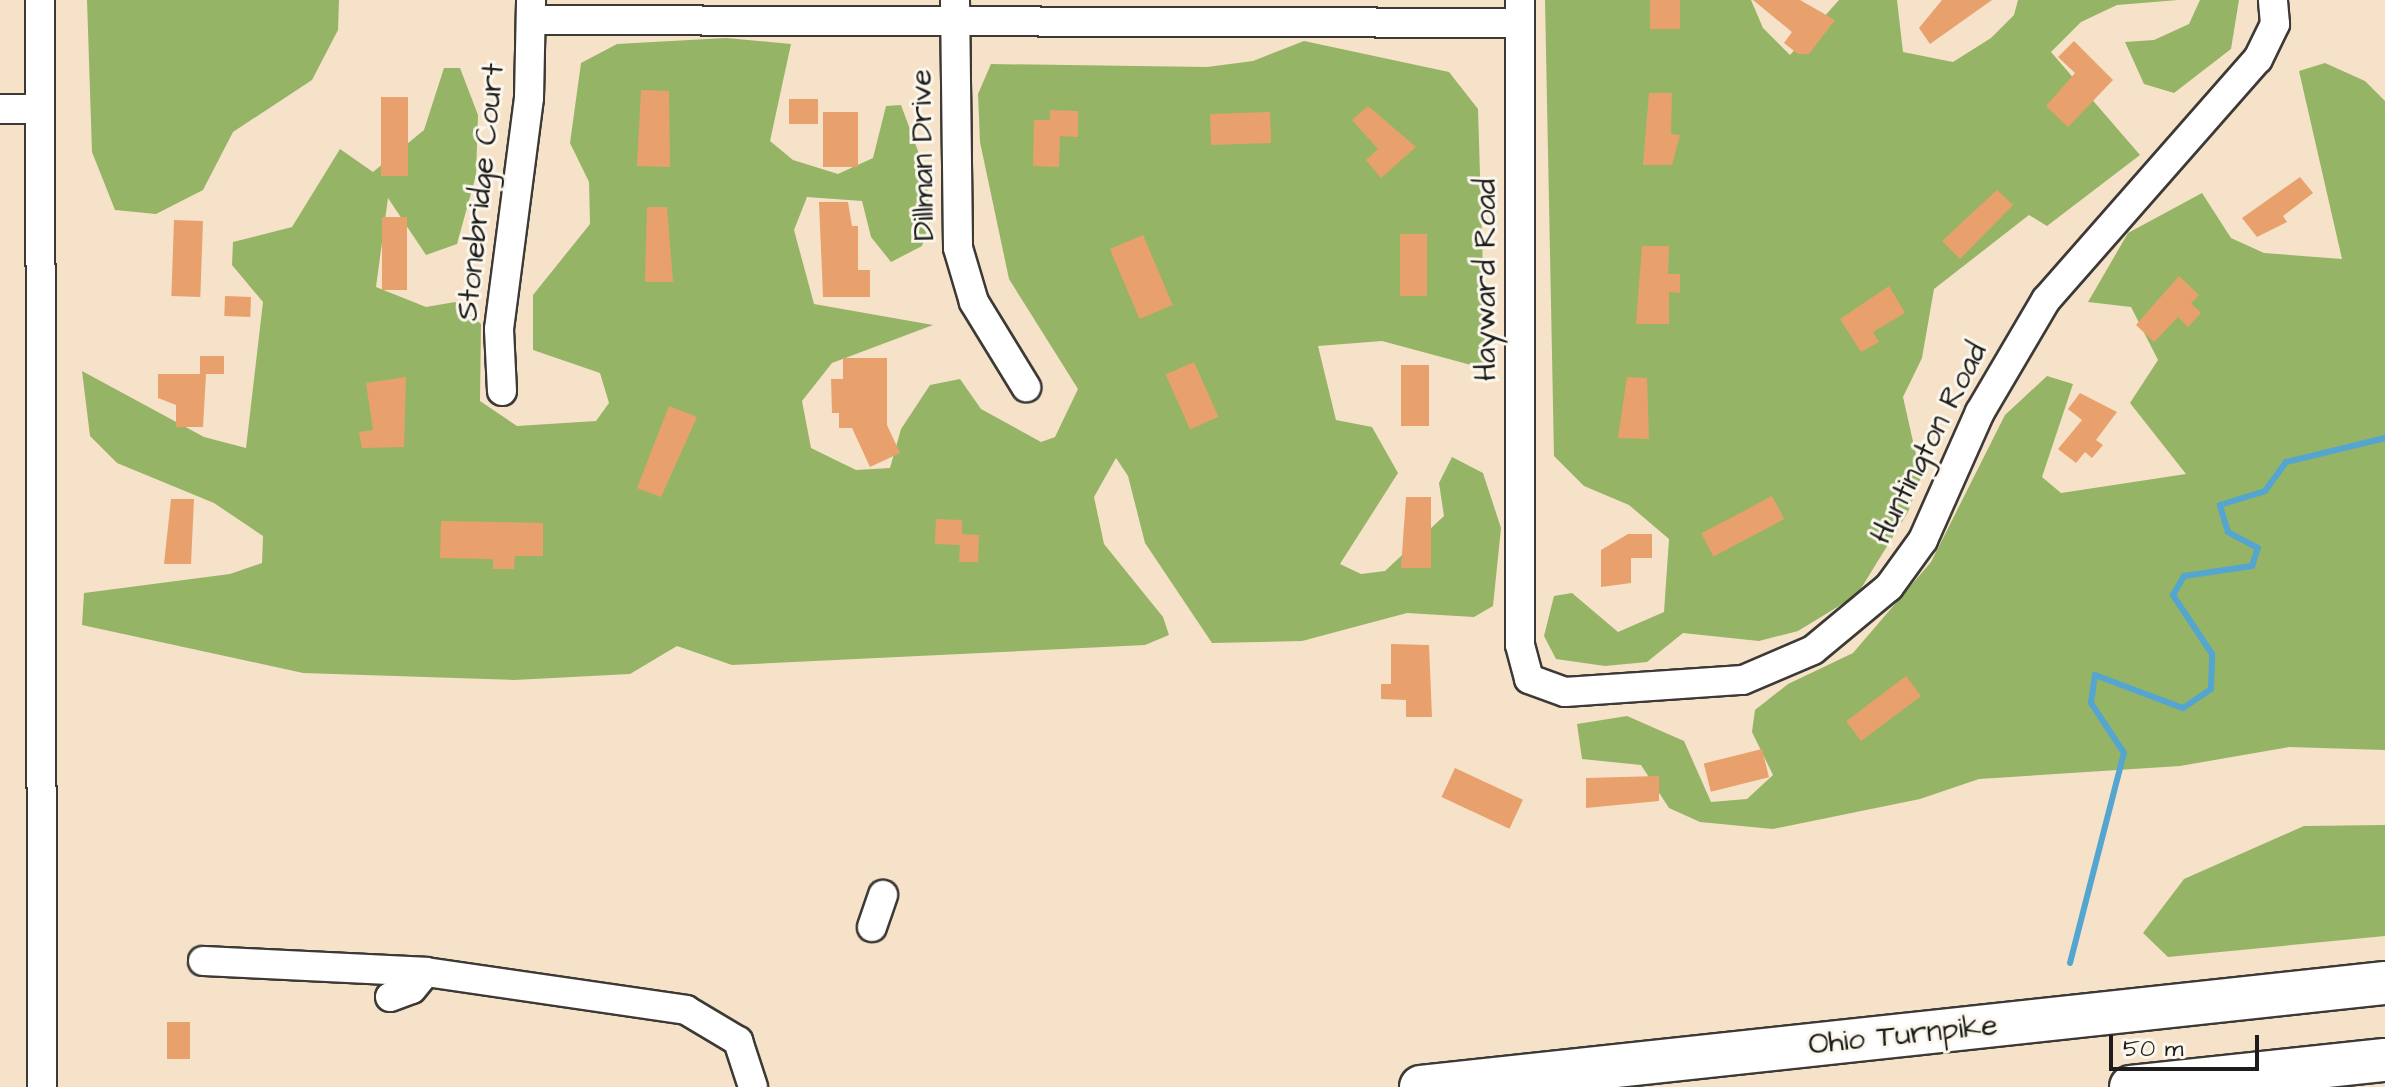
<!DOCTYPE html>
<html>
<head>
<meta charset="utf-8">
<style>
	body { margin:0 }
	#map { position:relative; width:2385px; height:1087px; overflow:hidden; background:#f5e2c9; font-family:"Architects Daughter",sans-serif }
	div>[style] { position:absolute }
	.forest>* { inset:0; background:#96b466 }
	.stream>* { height:6px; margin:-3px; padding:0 3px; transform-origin:3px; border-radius:3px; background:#54a5cf }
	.building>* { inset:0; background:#e8a16d; transform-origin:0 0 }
	.roads { filter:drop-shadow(2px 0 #3d3a36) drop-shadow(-2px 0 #3d3a36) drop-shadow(0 2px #3d3a36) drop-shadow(0 -2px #3d3a36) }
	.minor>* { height:28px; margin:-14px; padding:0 14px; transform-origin:14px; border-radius:14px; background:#fff }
	.highway>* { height:42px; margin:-21px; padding:0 21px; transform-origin:21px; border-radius:21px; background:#fff }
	span { translate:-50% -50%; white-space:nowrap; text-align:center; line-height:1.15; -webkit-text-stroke:6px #fbf7ec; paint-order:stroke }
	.street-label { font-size:30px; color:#1c1c1c }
	.scale { position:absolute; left:2109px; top:1035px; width:150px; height:36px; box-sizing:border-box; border:4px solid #1c1c1c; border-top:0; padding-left:10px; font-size:24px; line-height:28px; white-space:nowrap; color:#1c1c1c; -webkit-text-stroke:6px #fbf7ec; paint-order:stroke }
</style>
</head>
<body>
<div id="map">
	<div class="forest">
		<div style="clip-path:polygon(87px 0,339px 0,338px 30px,312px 80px,233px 132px,203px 190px,156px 214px,115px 210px,92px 152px)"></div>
		<div style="clip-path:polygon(1545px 0,1751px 0,1763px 28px,1790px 55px,1839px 0,1897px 0,1903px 52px,1953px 62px,1991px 38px,2014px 15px,2018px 0,2178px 0,2117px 5px,2081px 22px,2051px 52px,2140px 155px,2047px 226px,2029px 215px,1934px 289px,1922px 358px,1903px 397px,1921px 477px,1908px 512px,1857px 595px,1798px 631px,1759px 641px,1683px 633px,1647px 662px,1605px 666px,1556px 659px,1544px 636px,1554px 596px,1572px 593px,1618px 632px,1664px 612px,1669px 539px,1629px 505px,1584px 486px,1554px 456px)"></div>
		<div style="clip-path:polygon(2200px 0,2239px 0,2231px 49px,2174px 93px,2144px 84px,2125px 42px,2154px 40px,2189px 24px)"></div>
		<div style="clip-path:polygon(726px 38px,791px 44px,770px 141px,793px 160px,838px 174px,873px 158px,886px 106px,901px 105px,925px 170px,931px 220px,922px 246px,891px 262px,871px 237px,862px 201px,807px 197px,794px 230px,814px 304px,933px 325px,832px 363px,802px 401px,811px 448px,856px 470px,890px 468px,901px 429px,930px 385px,960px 379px,981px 409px,1041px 442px,1055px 437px,1078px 389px,1009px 279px,980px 142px,978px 94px,991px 64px,1207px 67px,1253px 61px,1304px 41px,1449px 72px,1478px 109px,1486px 369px,1382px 341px,1318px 346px,1336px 420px,1372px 427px,1398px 473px,1340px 564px,1361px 574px,1385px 571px,1444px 516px,1439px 483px,1452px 457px,1483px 473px,1501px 528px,1493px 606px,1474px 617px,1407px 613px,1302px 641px,1212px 643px,1145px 543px,1128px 476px,1116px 458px,1094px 497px,1104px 544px,1163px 617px,1169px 635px,1145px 645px,732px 665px,677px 646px,630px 674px,514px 680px,303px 673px,82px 625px,84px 593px,230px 574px,262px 563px,263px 536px,214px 503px,117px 463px,90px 436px,82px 371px,204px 437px,246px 448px,263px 302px,232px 265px,233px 242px,292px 227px,340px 149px,373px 172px,424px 130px,444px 68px,460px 68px,478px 115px,476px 175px,457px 244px,426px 255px,388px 198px,376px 287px,426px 307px,455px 302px,481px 324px,480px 401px,517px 426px,596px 421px,609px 403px,600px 373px,533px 350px,533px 295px,590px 224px,589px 182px,570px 143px,581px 63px,617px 44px)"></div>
		<div style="clip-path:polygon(2325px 63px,2365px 81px,2385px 101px,2385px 750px,2289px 747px,2180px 766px,1979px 779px,1920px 799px,1773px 829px,1700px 822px,1669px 808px,1641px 765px,1582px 759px,1577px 724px,1627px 716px,1684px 741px,1711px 802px,1747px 799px,1773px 775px,1752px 732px,1755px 710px,1788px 684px,1853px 653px,1931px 562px,2005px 415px,2047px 376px,2073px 384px,2042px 477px,2061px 493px,2186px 474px,2130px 403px,2158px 360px,2131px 307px,2088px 302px,2128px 233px,2202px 193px,2231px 238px,2264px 253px,2342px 259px,2299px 71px)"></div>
		<div style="clip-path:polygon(2385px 825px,2385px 936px,2168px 957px,2143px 933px,2184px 879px,2304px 826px)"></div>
	</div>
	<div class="stream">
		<div style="left:2070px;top:963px;width:217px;rotate:-75.6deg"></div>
		<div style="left:2124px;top:753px;width:60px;rotate:-123.4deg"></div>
		<div style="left:2091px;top:703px;width:28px;rotate:-82deg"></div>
		<div style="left:2095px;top:675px;width:94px;rotate:20.6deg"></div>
		<div style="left:2183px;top:708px;width:34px;rotate:-34deg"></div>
		<div style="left:2211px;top:689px;width:35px;rotate:-88deg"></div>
		<div style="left:2212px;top:654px;width:71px;rotate:-123.5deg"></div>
		<div style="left:2173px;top:595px;width:22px;rotate:-60deg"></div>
		<div style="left:2184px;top:576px;width:69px;rotate:-8.4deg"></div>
		<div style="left:2252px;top:566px;width:19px;rotate:-72deg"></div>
		<div style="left:2258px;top:548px;width:34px;rotate:-152deg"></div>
		<div style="left:2228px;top:532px;width:28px;rotate:-107deg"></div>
		<div style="left:2220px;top:505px;width:47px;rotate:-17.3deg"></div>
		<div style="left:2265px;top:491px;width:36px;rotate:-54deg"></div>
		<div style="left:2286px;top:462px;width:102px;rotate:-13.6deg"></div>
	</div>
	<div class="building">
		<div style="left:1650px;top:0;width:30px;height:29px"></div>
		<div style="clip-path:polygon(1753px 0,1800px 0,1835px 20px,1809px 54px,1798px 54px,1784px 43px,1792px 32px)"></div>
		<div style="clip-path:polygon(1942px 0,1992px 0,1930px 44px,1919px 28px)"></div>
		<div style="clip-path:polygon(2074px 41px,2113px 80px,2068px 127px,2046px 106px,2075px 73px,2058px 57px)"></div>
		<div style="clip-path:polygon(641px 90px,669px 91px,670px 167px,637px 166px)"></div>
		<div style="clip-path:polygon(1649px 93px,1672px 93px,1671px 134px,1680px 135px,1672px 165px,1643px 165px)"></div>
		<div style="left:381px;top:97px;width:27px;height:79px"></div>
		<div style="left:789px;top:99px;width:29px;height:25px"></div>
		<div style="clip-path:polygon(1368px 106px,1416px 147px,1381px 178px,1366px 160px,1378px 149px,1352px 120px)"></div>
		<div style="clip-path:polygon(1050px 110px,1078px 111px,1078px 137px,1060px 136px,1059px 167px,1033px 166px,1034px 120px,1050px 120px)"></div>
		<div style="left:823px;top:112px;width:35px;height:55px"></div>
		<div style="left:1270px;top:112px;width:31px;height:60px;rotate:88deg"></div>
		<div style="clip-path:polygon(2300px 177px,2313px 193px,2283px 216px,2287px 222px,2257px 237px,2242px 218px)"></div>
		<div style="clip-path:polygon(1997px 190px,2013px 205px,1960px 259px,1942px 241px)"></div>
		<div style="clip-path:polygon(819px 202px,848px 202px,852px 226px,858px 226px,858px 270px,870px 270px,870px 297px,823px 297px)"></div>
		<div style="clip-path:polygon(647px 207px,667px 207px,673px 282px,645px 282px)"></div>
		<div style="left:382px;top:217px;width:25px;height:73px"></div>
		<div style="left:174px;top:220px;width:29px;height:76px;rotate:2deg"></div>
		<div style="left:1400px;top:234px;width:27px;height:62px"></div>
		<div style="left:1143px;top:235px;width:76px;height:36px;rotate:67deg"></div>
		<div style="clip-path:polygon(1642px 246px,1669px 246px,1668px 274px,1680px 274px,1680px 293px,1669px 292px,1669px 324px,1636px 324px)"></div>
		<div style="clip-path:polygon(2179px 276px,2199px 295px,2191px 303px,2201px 313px,2188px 327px,2178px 317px,2154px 342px,2136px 325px)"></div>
		<div style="clip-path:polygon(1889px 286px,1905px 313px,1873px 332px,1879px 342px,1861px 352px,1840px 319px)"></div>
		<div style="left:225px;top:296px;width:26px;height:20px;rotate:2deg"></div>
		<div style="clip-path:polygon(200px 356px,224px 356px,224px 374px,206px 374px,203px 427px,176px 427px,176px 405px,158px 398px,158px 374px,200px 374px)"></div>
		<div style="clip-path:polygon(843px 358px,887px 358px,887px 425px,900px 453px,870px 467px,852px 428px,839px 428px,839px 413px,832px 413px,831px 379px,843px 379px)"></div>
		<div style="left:1194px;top:362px;width:60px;height:31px;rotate:66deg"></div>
		<div style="left:1401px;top:365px;width:28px;height:61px"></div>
		<div style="clip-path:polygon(406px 377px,404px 447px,362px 448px,359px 432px,373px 430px,366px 383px)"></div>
		<div style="clip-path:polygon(1627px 377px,1647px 378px,1649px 439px,1618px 438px)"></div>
		<div style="clip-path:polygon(2080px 393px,2117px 412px,2096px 440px,2103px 445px,2092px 458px,2085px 452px,2076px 463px,2058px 449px,2082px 420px,2068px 409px)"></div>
		<div style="clip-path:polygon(669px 406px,697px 417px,661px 497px,637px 488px)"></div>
		<div style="left:1772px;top:496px;width:26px;height:80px;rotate:62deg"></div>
		<div style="clip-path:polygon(1406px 497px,1431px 497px,1431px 568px,1401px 568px)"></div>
		<div style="clip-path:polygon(171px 499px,194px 499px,191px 564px,164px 564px)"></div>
		<div style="clip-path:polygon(936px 519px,962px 520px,962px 534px,979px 535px,978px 562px,959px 562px,960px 545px,935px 544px)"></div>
		<div style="clip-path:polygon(441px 521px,543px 523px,543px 556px,515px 556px,514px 569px,493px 569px,493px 559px,440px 558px)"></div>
		<div style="clip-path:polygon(1628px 534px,1652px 534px,1652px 558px,1631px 558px,1631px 583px,1601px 587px,1601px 550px)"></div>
		<div style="clip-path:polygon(1391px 644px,1429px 645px,1432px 717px,1406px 717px,1406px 700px,1381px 699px,1381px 684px,1391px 684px)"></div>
		<div style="left:1906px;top:676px;width:25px;height:75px;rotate:53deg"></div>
		<div style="left:1762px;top:749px;width:29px;height:60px;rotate:76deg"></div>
		<div style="left:1455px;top:768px;width:75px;height:32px;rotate:25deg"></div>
		<div style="clip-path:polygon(1659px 776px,1659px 801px,1586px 808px,1586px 778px)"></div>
		<div style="left:167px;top:1022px;width:23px;height:37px"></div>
	</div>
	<div class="roads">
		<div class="minor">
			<div style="left:40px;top:0;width:1087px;rotate:89.89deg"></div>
			<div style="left:955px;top:0;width:248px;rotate:89.3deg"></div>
			<div style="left:958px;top:248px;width:56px;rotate:73.5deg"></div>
			<div style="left:974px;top:302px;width:100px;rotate:58.5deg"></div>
			<div style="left:1520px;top:0;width:645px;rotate:90deg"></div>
			<div style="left:1520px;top:645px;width:35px;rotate:75deg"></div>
			<div style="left:1529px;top:679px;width:38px;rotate:20deg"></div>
			<div style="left:1565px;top:692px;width:178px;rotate:-3.9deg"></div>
			<div style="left:1743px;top:680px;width:76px;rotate:-23.2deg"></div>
			<div style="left:1813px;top:650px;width:99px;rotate:-39.7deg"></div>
			<div style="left:1889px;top:587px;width:58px;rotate:-54.1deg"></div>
			<div style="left:1923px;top:540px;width:140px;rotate:-66deg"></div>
			<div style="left:1980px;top:412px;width:130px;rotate:-59.5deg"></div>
			<div style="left:2046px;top:300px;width:321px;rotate:-48.7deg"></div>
			<div style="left:2258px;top:59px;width:39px;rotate:-64deg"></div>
			<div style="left:2275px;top:24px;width:24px;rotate:-95deg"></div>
			<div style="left:532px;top:20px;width:988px;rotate:0.17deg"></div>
			<div style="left:0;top:109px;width:38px"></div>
			<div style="left:502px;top:391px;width:62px;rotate:-92.8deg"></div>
			<div style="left:499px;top:329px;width:233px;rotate:-82.6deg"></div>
			<div style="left:529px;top:98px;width:98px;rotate:-88.8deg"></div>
			<div style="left:872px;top:927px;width:34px;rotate:-71deg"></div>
			<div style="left:203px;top:961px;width:223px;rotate:2.8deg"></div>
			<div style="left:426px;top:972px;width:263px;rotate:8.3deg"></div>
			<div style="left:686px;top:1010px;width:61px;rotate:30.8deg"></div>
			<div style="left:738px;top:1041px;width:48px;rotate:71.9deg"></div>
			<div style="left:390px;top:997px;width:23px;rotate:-20deg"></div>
			<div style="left:412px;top:989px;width:22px;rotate:-51deg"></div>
		</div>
		<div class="highway">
			<div style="left:1421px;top:1087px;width:970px;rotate:-6.16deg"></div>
			<div style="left:2131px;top:1087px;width:255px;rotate:-6.1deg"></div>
		</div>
	</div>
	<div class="street-label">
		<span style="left:923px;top:155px;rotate:-91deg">Dillman Drive</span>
		<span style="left:481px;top:192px;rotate:-84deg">Stonebridge Court</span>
		<span style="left:1486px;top:280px;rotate:-90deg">Hayward Road</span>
		<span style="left:1929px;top:443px;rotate:-63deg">Huntington Road</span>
		<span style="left:1903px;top:1035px;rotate:-6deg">Ohio Turnpike</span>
	</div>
	<div class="scale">50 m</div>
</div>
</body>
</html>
